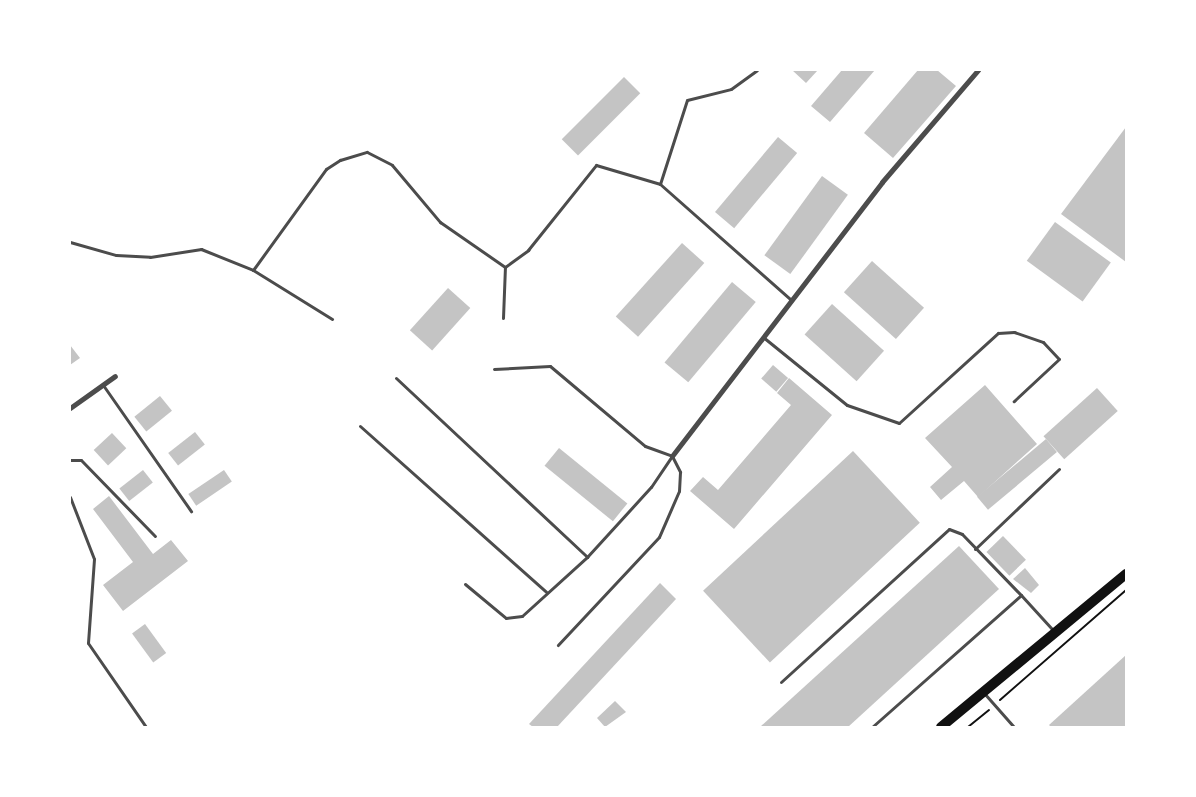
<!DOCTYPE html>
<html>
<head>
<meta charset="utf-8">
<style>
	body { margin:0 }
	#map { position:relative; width:1196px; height:797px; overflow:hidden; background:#fff; font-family:"Source Sans 3",sans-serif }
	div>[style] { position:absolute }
	.building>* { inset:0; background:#c4c4c4; transform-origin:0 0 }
	.path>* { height:2px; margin:-1px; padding:0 1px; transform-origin:1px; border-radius:1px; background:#111 }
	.service>* { height:3px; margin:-1.5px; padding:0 1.5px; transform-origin:1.5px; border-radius:1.5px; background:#4c4c4c }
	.minor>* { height:5px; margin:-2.5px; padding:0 2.5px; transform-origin:2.5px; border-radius:2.5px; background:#4c4c4c }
	.primary>* { height:10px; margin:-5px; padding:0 5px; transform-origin:5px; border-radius:5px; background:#111 }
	span { translate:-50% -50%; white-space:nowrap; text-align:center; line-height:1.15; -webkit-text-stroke:4.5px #fff; paint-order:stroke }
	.frame { position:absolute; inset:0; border:71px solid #fff; pointer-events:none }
</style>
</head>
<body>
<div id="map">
	<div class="building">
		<div style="clip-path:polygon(792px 70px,818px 70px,806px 83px)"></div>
		<div style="clip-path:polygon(842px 70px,875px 70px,830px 122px,811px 106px)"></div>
		<div style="clip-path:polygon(918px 70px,937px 70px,956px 86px,893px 158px,864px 133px)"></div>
		<div style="left:624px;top:77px;width:23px;height:88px;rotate:45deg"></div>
		<div style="clip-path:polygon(1126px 127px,1126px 262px,1061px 214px)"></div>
		<div style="left:778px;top:137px;width:25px;height:98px;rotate:40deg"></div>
		<div style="left:822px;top:176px;width:32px;height:98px;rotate:36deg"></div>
		<div style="left:1055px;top:222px;width:69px;height:48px;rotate:36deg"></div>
		<div style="left:682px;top:243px;width:30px;height:99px;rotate:42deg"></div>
		<div style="left:872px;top:261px;width:70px;height:42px;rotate:42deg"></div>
		<div style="left:732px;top:282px;width:31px;height:105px;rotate:40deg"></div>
		<div style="left:448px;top:288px;width:30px;height:57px;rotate:42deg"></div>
		<div style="left:832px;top:304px;width:70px;height:41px;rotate:42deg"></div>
		<div style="clip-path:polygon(70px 345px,80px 358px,70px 365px)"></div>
		<div style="left:773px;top:365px;width:20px;height:18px;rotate:41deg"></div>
		<div style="clip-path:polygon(789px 378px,832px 415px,734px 529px,690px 491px,703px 477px,718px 490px,791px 405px,777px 393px)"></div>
		<div style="clip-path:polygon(985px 385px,1037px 444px,978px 497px,964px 481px,941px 500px,930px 487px,952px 467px,925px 438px)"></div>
		<div style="left:1097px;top:388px;width:31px;height:72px;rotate:48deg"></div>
		<div style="left:160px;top:396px;width:19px;height:33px;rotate:51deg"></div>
		<div style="left:195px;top:432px;width:16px;height:34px;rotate:52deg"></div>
		<div style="left:112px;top:433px;width:21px;height:25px;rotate:47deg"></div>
		<div style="left:1046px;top:439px;width:17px;height:90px;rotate:50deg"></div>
		<div style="left:559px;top:448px;width:88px;height:23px;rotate:39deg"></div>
		<div style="left:853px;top:451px;width:98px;height:205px;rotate:47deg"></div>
		<div style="left:143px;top:470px;width:16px;height:30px;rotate:52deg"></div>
		<div style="left:224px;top:470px;width:14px;height:43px;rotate:56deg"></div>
		<div style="clip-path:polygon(109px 496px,153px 554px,171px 540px,188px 561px,123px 611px,103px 585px,133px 562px,93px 509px)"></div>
		<div style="left:1003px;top:536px;width:33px;height:23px;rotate:46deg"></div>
		<div style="clip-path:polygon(959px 546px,999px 589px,848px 727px,760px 727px)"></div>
		<div style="clip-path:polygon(1025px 568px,1039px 585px,1031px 593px,1013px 579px)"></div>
		<div style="clip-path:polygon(660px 583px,676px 599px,557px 727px,533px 727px,529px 724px)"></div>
		<div style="left:145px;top:624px;width:36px;height:16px;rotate:54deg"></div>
		<div style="clip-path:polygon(1126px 655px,1126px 727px,1051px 727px,1049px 725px)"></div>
		<div style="clip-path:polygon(615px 701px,626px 712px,605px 727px,597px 718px)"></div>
	</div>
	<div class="path">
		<div style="left:1000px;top:700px;width:167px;rotate:-41.1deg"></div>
		<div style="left:968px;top:727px;width:27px;rotate:-39deg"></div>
	</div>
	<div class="service">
		<div style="left:660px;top:184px;width:175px;rotate:41.5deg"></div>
		<div style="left:70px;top:242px;width:48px;rotate:15.8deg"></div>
		<div style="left:116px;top:255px;width:34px;rotate:3deg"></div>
		<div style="left:150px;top:257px;width:52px;rotate:-8.9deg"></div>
		<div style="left:201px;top:249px;width:56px;rotate:22deg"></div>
		<div style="left:253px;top:270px;width:93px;rotate:31.8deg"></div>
		<div style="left:253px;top:270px;width:125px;rotate:-54.1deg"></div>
		<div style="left:326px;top:169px;width:17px;rotate:-33deg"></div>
		<div style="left:340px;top:160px;width:28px;rotate:-17deg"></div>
		<div style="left:367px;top:152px;width:28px;rotate:27deg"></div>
		<div style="left:392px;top:165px;width:75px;rotate:49.9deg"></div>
		<div style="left:440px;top:222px;width:79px;rotate:34.7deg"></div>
		<div style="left:503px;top:318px;width:51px;rotate:-87.8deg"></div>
		<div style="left:505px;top:267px;width:29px;rotate:-36deg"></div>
		<div style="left:528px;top:250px;width:109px;rotate:-51.3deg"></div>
		<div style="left:596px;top:165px;width:67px;rotate:16.5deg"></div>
		<div style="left:660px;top:184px;width:88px;rotate:-72.2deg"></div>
		<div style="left:687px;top:100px;width:45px;rotate:-14deg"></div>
		<div style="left:731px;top:89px;width:32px;rotate:-36deg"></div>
		<div style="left:763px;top:337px;width:108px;rotate:39deg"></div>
		<div style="left:847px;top:405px;width:55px;rotate:19.1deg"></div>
		<div style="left:899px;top:423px;width:134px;rotate:-42.3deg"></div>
		<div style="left:998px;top:333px;width:16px;rotate:-4deg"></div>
		<div style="left:1014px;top:332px;width:31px;rotate:19deg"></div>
		<div style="left:1043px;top:342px;width:23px;rotate:47deg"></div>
		<div style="left:1059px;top:359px;width:62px;rotate:137deg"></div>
		<div style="left:494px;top:369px;width:56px;rotate:-3.1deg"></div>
		<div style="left:550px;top:366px;width:124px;rotate:40.1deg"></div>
		<div style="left:645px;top:446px;width:29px;rotate:20deg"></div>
		<div style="left:672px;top:456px;width:18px;rotate:63deg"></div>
		<div style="left:680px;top:472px;width:19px;rotate:93deg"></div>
		<div style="left:679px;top:491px;width:50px;rotate:113.5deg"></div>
		<div style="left:659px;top:537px;width:148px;rotate:133.1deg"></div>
		<div style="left:396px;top:378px;width:262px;rotate:43.1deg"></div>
		<div style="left:103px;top:385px;width:154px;rotate:55.1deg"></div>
		<div style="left:360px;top:426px;width:249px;rotate:41.7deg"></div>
		<div style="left:70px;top:460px;width:11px"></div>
		<div style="left:81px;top:460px;width:106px;rotate:45.8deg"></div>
		<div style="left:70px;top:497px;width:66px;rotate:68.8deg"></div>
		<div style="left:94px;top:559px;width:84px;rotate:94.1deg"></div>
		<div style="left:88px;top:643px;width:102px;rotate:55.4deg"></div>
		<div style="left:975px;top:549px;width:116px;rotate:-43.6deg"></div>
		<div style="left:465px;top:584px;width:53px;rotate:39.7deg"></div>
		<div style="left:506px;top:618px;width:16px;rotate:-7deg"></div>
		<div style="left:522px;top:616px;width:88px;rotate:-42.2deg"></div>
		<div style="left:587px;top:557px;width:95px;rotate:-47.6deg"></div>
		<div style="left:651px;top:487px;width:37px;rotate:-56deg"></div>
		<div style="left:781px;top:682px;width:227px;rotate:-42.3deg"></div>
		<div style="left:949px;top:529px;width:14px;rotate:21deg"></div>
		<div style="left:962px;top:534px;width:85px;rotate:46deg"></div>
		<div style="left:984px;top:693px;width:45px;rotate:48.6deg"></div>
		<div style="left:872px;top:727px;width:199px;rotate:-41.5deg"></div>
		<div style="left:1021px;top:595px;width:47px;rotate:47.6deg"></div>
	</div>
	<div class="minor">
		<div style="left:70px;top:408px;width:55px;rotate:-35.4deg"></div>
		<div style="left:672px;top:456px;width:345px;rotate:-52.5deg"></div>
		<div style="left:882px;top:182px;width:148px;rotate:-49.4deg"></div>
	</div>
	<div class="primary">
		<div style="left:941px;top:727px;width:240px;rotate:-39.6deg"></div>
	</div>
	<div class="frame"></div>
</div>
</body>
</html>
